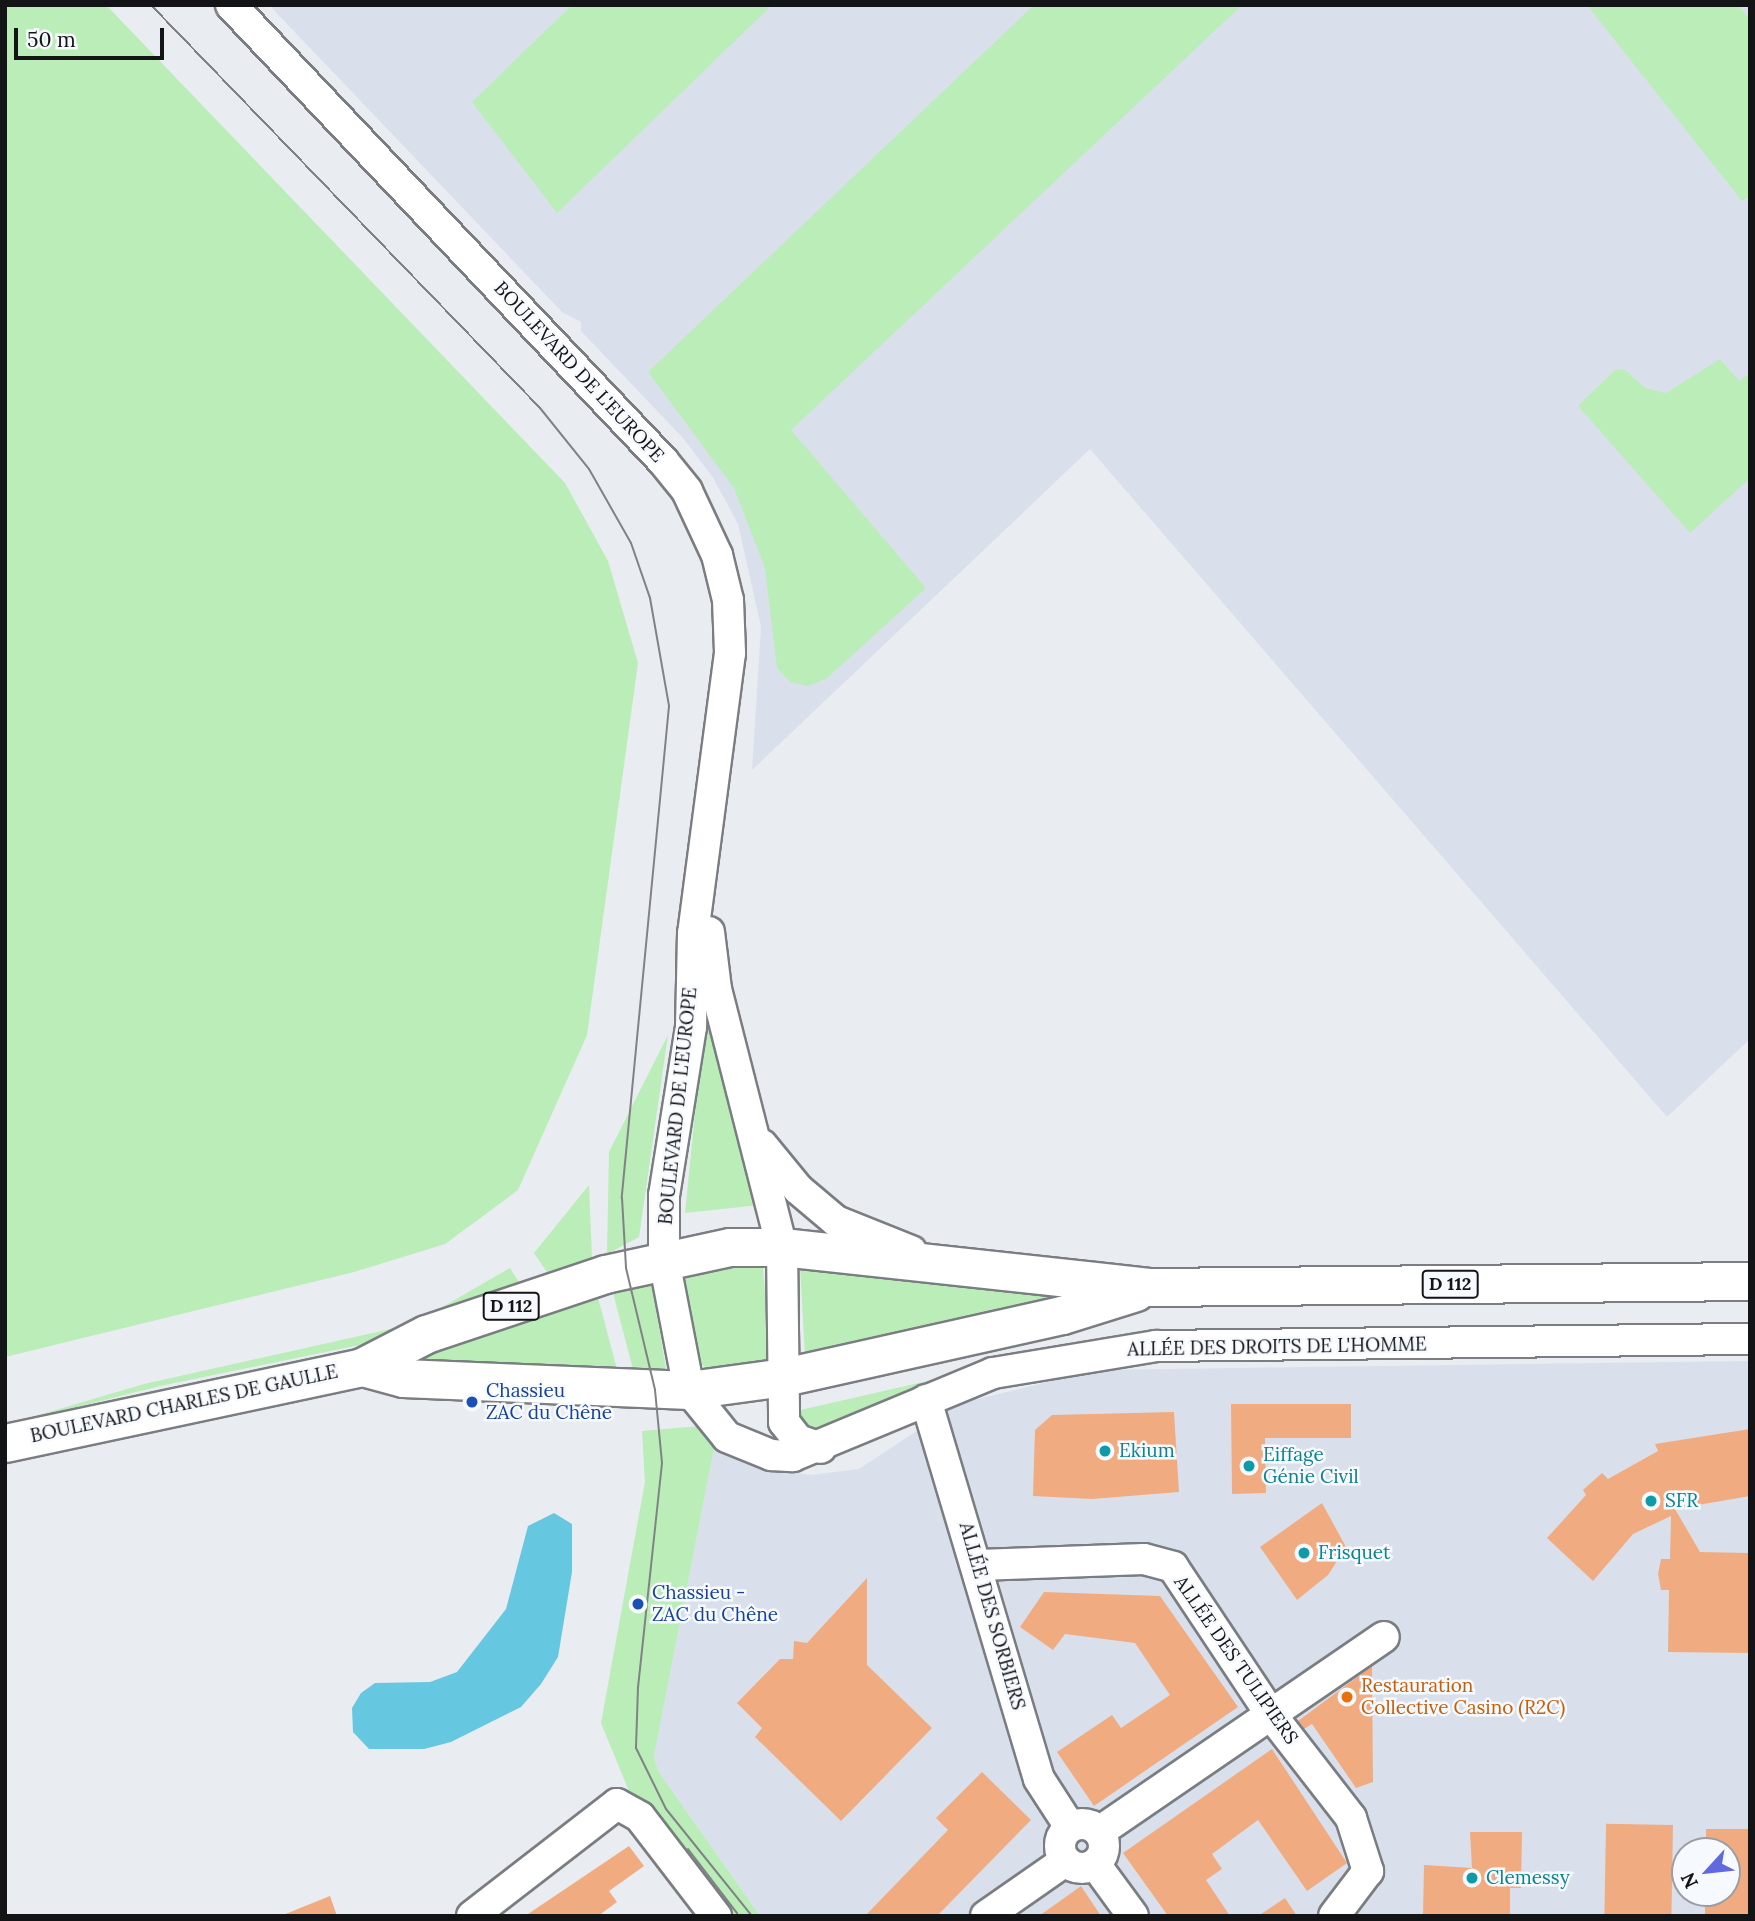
<!DOCTYPE html>
<html>
<head>
<meta charset="utf-8">
<style>
	body { margin:0 }
	#map { position:relative; width:1755px; height:1921px; overflow:hidden; background:#e9ecf1; font-family:Lora,serif }
	div>[style] { position:absolute }
	.built>* { inset:0; background:#d9e0eb }
	.green>* { inset:0; background:#baedb7 }
	.water>* { inset:0; background:#66c7e1 }
	.building>* { inset:0; background:#f0ac80; transform-origin:0 0 }
	.roads { filter:drop-shadow(2px 0 #7a7d81) drop-shadow(-2px 0 #7a7d81) drop-shadow(0 2px #7a7d81) drop-shadow(0 -2px #7a7d81) }
	.minor>* { height:30px; margin:-15px; padding:0 15px; transform-origin:15px; border-radius:15px; background:#fff }
	.minor>.ring { margin:-15px; padding:0; box-sizing:content-box; background:none; border:30px solid #fff; border-radius:50% }
	.major>* { height:37px; margin:-18.5px; padding:0 18.5px; transform-origin:18.5px; border-radius:18.5px; background:#fff }
	.tram>* { height:2px; margin:-1px; padding:0 1px; transform-origin:1px; border-radius:1px; background:#808285 }
	.dots>* { width:19px; height:19px; translate:-50% -50%; box-sizing:border-box; border:4px solid #f6f9fe; border-radius:50% }
	span { translate:-50% -50%; white-space:nowrap; text-align:center; line-height:1.15; -webkit-text-stroke:5px #f6f9fe; paint-order:stroke }
	.shield-label span { padding:2px 5px; background:#f6f9fe; border:2px solid; border-radius:5px; -webkit-text-stroke-width:0 }
	.shield-label { font-size:18px; color:#131416; font-weight:700 }
	.street-label { font-size:19px; color:#131416 }
	.transit-label { font-size:19px; color:#164399 }
	.left { translate:0 -50%; text-align:left }
	.culture-label { font-size:19px; color:#0d838f }
	.food-label { font-size:19px; color:#c56008 }
	.frame { position:absolute; inset:0; border:7px solid #131416; pointer-events:none }
	.north { position:absolute; left:1671px; top:1837px; width:70px; height:70px; box-sizing:border-box; background:#f6f9fe; border:2px solid #9b9da1; border-radius:50%; rotate:243deg; font-size:19px; font-weight:700; line-height:28px; text-align:center; color:#131416 }
	.north::after { content:''; display:block; margin:auto; width:24px; height:32px; background:#6168e0; clip-path:polygon(50% 0,100% 100%,50% 72%,0 100%) }
	.scale { position:absolute; left:14px; top:28px; width:150px; height:32px; box-sizing:border-box; border:4px solid #131416; border-top:0; padding-left:9px; font-size:21px; line-height:24px; white-space:nowrap; color:#131416; -webkit-text-stroke:5px #f6f9fe; paint-order:stroke }
</style>
</head>
<body>
<div id="map">
	<div class="built">
		<div style="clip-path:polygon(269px 5px,1750px 5px,1750px 1039px,1667px 1117px,1090px 449px,752px 770px,761px 627px,738px 524px,712px 476px,682px 437px,581px 331px,581px 322px,562px 312px)"></div>
		<div style="clip-path:polygon(evenodd,1750px 1361px,1750px 1916px,760px 1916px,658px 1771px,654px 1756px,714px 1448px,767px 1469px,811px 1475px,859px 1469px,958px 1404px,1097px 1370px,1750px 1361px,1685px 1851px,1727px 1851px,1727px 1893px,1685px 1893px,1685px 1851px)"></div>
	</div>
	<div class="green">
		<div style="clip-path:polygon(5px 5px,106px 5px,565px 483px,608px 561px,638px 663px,587px 1035px,518px 1190px,445px 1244px,354px 1272px,5px 1357px)"></div>
		<div style="clip-path:polygon(572px 5px,772px 5px,557px 213px,472px 102px)"></div>
		<div style="clip-path:polygon(1034px 5px,1242px 5px,791px 430px,926px 588px,826px 679px,808px 686px,790px 682px,777px 668px,765px 568px,734px 488px,648px 372px)"></div>
		<div style="clip-path:polygon(1587px 5px,1738px 5px,1750px 20px,1750px 196px,1742px 201px)"></div>
		<div style="clip-path:polygon(1720px 359px,1739px 381px,1750px 373px,1750px 478px,1690px 533px,1578px 406px,1615px 370px,1624px 369px,1645px 388px,1666px 393px)"></div>
		<div style="clip-path:polygon(709px 1030px,721px 1050px,759px 1205px,685px 1213px,703px 1034px)"></div>
		<div style="clip-path:polygon(668px 1035px,639px 1237px,607px 1254px,609px 1152px)"></div>
		<div style="clip-path:polygon(589px 1185px,592px 1259px,547px 1272px,534px 1253px)"></div>
		<div style="clip-path:polygon(700px 1265px,763px 1268px,770px 1354px,761px 1365px,710px 1371px,699px 1362px,684px 1280px)"></div>
		<div style="clip-path:polygon(800px 1265px,1071px 1295px,805px 1356px)"></div>
		<div style="clip-path:polygon(510px 1268px,522px 1287px,374px 1342px,160px 1386px,5px 1425px,144px 1384px,413px 1324px)"></div>
		<div style="clip-path:polygon(651px 1281px,666px 1369px,634px 1373px,612px 1289px)"></div>
		<div style="clip-path:polygon(597px 1294px,618px 1373px,398px 1367px,395px 1358px)"></div>
		<div style="clip-path:polygon(954px 1375px,822px 1434px,805px 1432px,796px 1411px)"></div>
		<div style="clip-path:polygon(700px 1426px,714px 1448px,654px 1756px,658px 1771px,760px 1916px,727px 1916px,631px 1796px,601px 1723px,645px 1482px,642px 1431px)"></div>
	</div>
	<div class="water">
		<div style="clip-path:polygon(554px 1513px,572px 1524px,572px 1572px,558px 1657px,541px 1684px,521px 1707px,451px 1742px,424px 1749px,369px 1749px,353px 1732px,352px 1708px,361px 1693px,375px 1683px,430px 1682px,457px 1672px,506px 1609px,528px 1526px)"></div>
	</div>
	<div class="building">
		<div style="clip-path:polygon(1231px 1404px,1351px 1404px,1351px 1438px,1265px 1438px,1266px 1493px,1232px 1494px)"></div>
		<div style="clip-path:polygon(1174px 1412px,1179px 1492px,1092px 1499px,1033px 1496px,1035px 1430px,1052px 1415px)"></div>
		<div style="clip-path:polygon(1750px 1429px,1750px 1496px,1675px 1509px,1700px 1552px,1750px 1553px,1750px 1653px,1668px 1652px,1669px 1590px,1661px 1590px,1658px 1574px,1661px 1559px,1670px 1559px,1671px 1516px,1633px 1534px,1593px 1581px,1547px 1538px,1586px 1495px,1583px 1490px,1602px 1473px,1608px 1479px,1658px 1451px,1655px 1444px)"></div>
		<div style="clip-path:polygon(1322px 1503px,1346px 1547px,1328px 1575px,1297px 1600px,1260px 1547px)"></div>
		<div style="clip-path:polygon(867px 1578px,867px 1665px,932px 1728px,841px 1821px,755px 1737px,762px 1728px,737px 1703px,780px 1659px,793px 1659px,794px 1641px,807px 1643px)"></div>
		<div style="clip-path:polygon(1044px 1592px,1160px 1596px,1238px 1707px,1094px 1806px,1057px 1752px,1112px 1715px,1121px 1728px,1170px 1695px,1135px 1643px,1065px 1634px,1053px 1650px,1020px 1627px)"></div>
		<div style="clip-path:polygon(1372px 1666px,1373px 1782px,1356px 1788px,1312px 1724px,1304px 1729px,1298px 1721px)"></div>
		<div style="clip-path:polygon(1272px 1749px,1347px 1863px,1307px 1891px,1258px 1820px,1212px 1854px,1222px 1869px,1206px 1880px,1230px 1916px,1168px 1916px,1123px 1853px)"></div>
		<div style="clip-path:polygon(982px 1772px,1031px 1820px,937px 1916px,865px 1916px,948px 1830px,936px 1818px)"></div>
		<div style="left:1673px;top:1825px;width:91px;height:67px;rotate:91deg"></div>
		<div style="clip-path:polygon(1706px 1829px,1750px 1829px,1750px 1916px,1705px 1916px,1705px 1893px,1727px 1893px,1727px 1851px,1706px 1851px)"></div>
		<div style="clip-path:polygon(1470px 1832px,1522px 1832px,1521px 1888px,1510px 1888px,1510px 1916px,1423px 1916px,1424px 1865px,1472px 1868px)"></div>
		<div style="clip-path:polygon(629px 1846px,644px 1866px,609px 1891px,617px 1902px,598px 1916px,525px 1916px)"></div>
		<div style="clip-path:polygon(1081px 1886px,1101px 1916px,1039px 1916px)"></div>
		<div style="clip-path:polygon(330px 1896px,337px 1916px,283px 1916px,283px 1915px)"></div>
		<div style="clip-path:polygon(1285px 1898px,1297px 1916px,1258px 1916px)"></div>
	</div>
	<div class="roads">
		<div class="minor">
			<div style="left:231px;top:5px;width:628px;rotate:46.55deg"></div>
			<div style="left:663px;top:461px;width:38px;rotate:51deg"></div>
			<div style="left:687px;top:491px;width:71px;rotate:64.9deg"></div>
			<div style="left:717px;top:555px;width:46px;rotate:76.3deg"></div>
			<div style="left:728px;top:600px;width:53px;rotate:87.8deg"></div>
			<div style="left:730px;top:653px;width:282px;rotate:97.5deg"></div>
			<div style="left:693px;top:933px;width:94px;rotate:91.2deg"></div>
			<div style="left:691px;top:1027px;width:170px;rotate:99.1deg"></div>
			<div style="left:664px;top:1195px;width:65px;rotate:90deg"></div>
			<div style="left:664px;top:1260px;width:132px;rotate:79.1deg"></div>
			<div style="left:689px;top:1390px;width:60px;rotate:51deg"></div>
			<div style="left:727px;top:1437px;width:48px;rotate:22.2deg"></div>
			<div style="left:771px;top:1455px;width:22px;rotate:3deg"></div>
			<div style="left:793px;top:1456px;width:217px;rotate:-22.5deg"></div>
			<div style="left:993px;top:1373px;width:165px;rotate:-9.4deg"></div>
			<div style="left:1156px;top:1346px;width:594px;rotate:-0.68deg"></div>
			<div style="left:709px;top:932px;width:57px;rotate:83deg"></div>
			<div style="left:716px;top:989px;width:266px;rotate:75.7deg"></div>
			<div style="left:782px;top:1247px;width:175px;rotate:89.3deg"></div>
			<div style="left:784px;top:1422px;width:23px;rotate:52deg"></div>
			<div style="left:798px;top:1440px;width:24px;rotate:19deg"></div>
			<div style="left:762px;top:1145px;width:57px;rotate:50.7deg"></div>
			<div style="left:798px;top:1189px;width:50px;rotate:40.1deg"></div>
			<div style="left:836px;top:1221px;width:81px;rotate:21.8deg"></div>
			<div style="left:926px;top:1400px;width:395px;rotate:73.4deg"></div>
			<div style="left:1039px;top:1779px;width:57px;rotate:57.1deg"></div>
			<div style="left:979px;top:1565px;width:165px;rotate:-2.1deg"></div>
			<div style="left:1144px;top:1559px;width:30px;rotate:15deg"></div>
			<div style="left:1173px;top:1567px;width:179px;rotate:56.4deg"></div>
			<div style="left:1272px;top:1716px;width:129px;rotate:52.2deg"></div>
			<div style="left:1351px;top:1818px;width:56px;rotate:72.2deg"></div>
			<div style="left:1368px;top:1871px;width:56px;rotate:127.1deg"></div>
			<div class="ring" style="left:1060px;top:1824px;width:14px;height:14px"></div>
			<div style="left:1099px;top:1832px;width:345px;rotate:-34.4deg"></div>
			<div style="left:1095px;top:1864px;width:64px;rotate:53.8deg"></div>
			<div style="left:472px;top:1916px;width:183px;rotate:-37.7deg"></div>
			<div style="left:617px;top:1804px;width:26px;rotate:29deg"></div>
			<div style="left:640px;top:1817px;width:125px;rotate:52.5deg"></div>
			<div style="left:986px;top:1916px;width:96px;rotate:-34.8deg"></div>
		</div>
		<div class="major">
			<div style="left:362px;top:1367px;width:42px;rotate:15deg"></div>
			<div style="left:403px;top:1378px;width:286px;rotate:2.4deg"></div>
			<div style="left:689px;top:1390px;width:96px;rotate:-7.8deg"></div>
			<div style="left:784px;top:1377px;width:285px;rotate:-12.6deg"></div>
			<div style="left:1062px;top:1315px;width:77px;rotate:-17.3deg"></div>
			<div style="left:5px;top:1443px;width:365px;rotate:-12deg"></div>
			<div style="left:362px;top:1367px;width:72px;rotate:-27.3deg"></div>
			<div style="left:426px;top:1334px;width:189px;rotate:-18.5deg"></div>
			<div style="left:605px;top:1274px;width:128px;rotate:-12.2deg"></div>
			<div style="left:730px;top:1247px;width:52px"></div>
			<div style="left:782px;top:1247px;width:371px;rotate:6.2deg"></div>
			<div style="left:1151px;top:1287px;width:599px;rotate:-0.57deg"></div>
		</div>
	</div>
	<div class="tram">
		<div style="left:151px;top:5px;width:560px;rotate:46.01deg"></div>
		<div style="left:540px;top:408px;width:78px;rotate:51.2deg"></div>
		<div style="left:589px;top:469px;width:85px;rotate:60.4deg"></div>
		<div style="left:631px;top:543px;width:58px;rotate:70.9deg"></div>
		<div style="left:650px;top:598px;width:110px;rotate:80deg"></div>
		<div style="left:669px;top:706px;width:494px;rotate:95.5deg"></div>
		<div style="left:622px;top:1198px;width:70px;rotate:86.7deg"></div>
		<div style="left:626px;top:1268px;width:125px;rotate:76.6deg"></div>
		<div style="left:655px;top:1390px;width:73px;rotate:84.5deg"></div>
		<div style="left:662px;top:1463px;width:225px;rotate:96.1deg"></div>
		<div style="left:638px;top:1687px;width:61px;rotate:91.9deg"></div>
		<div style="left:636px;top:1748px;width:68px;rotate:63.8deg"></div>
		<div style="left:666px;top:1809px;width:137px;rotate:51.2deg"></div>
		<div style="left:688px;top:1849px;width:81px;rotate:52.6deg"></div>
	</div>
	<div class="dots">
		<div style="left:472px;top:1402px;background:#1a4fb4"></div>
		<div style="left:1105px;top:1451px;background:#0f9aa8"></div>
		<div style="left:1249px;top:1466px;background:#0f9aa8"></div>
		<div style="left:1651px;top:1501px;background:#0f9aa8"></div>
		<div style="left:1304px;top:1553px;background:#0f9aa8"></div>
		<div style="left:638px;top:1604px;background:#1a4fb4"></div>
		<div style="left:1347px;top:1697px;background:#e8710a"></div>
		<div style="left:1472px;top:1878px;background:#0f9aa8"></div>
	</div>
	<div class="shield-label">
		<span style="left:1450px;top:1284px">D 112</span>
		<span style="left:511px;top:1306px">D 112</span>
	</div>
	<div class="street-label">
		<span style="left:579px;top:372px;rotate:47deg">BOULEVARD DE L'EUROPE</span>
		<span style="left:678px;top:1106px;rotate:-84deg">BOULEVARD DE L'EUROPE</span>
		<span style="left:1277px;top:1347px;rotate:-1deg">ALLÉE DES DROITS DE L'HOMME</span>
		<span style="left:184px;top:1404px;rotate:-12deg">BOULEVARD CHARLES DE GAULLE</span>
		<span style="left:992px;top:1616px;rotate:74deg">ALLÉE DES SORBIERS</span>
		<span style="left:1236px;top:1660px;rotate:55deg">ALLÉE DES TULIPIERS</span>
	</div>
	<div class="transit-label">
		<span class="left" style="left:486px;top:1402px">Chassieu<br>ZAC du Chêne</span>
		<span class="left" style="left:652px;top:1604px">Chassieu -<br>ZAC du Chêne</span>
	</div>
	<div class="culture-label">
		<span class="left" style="left:1119px;top:1451px">Ekium</span>
		<span class="left" style="left:1263px;top:1466px">Eiffage<br>Génie Civil</span>
		<span class="left" style="left:1665px;top:1501px">SFR</span>
		<span class="left" style="left:1318px;top:1553px">Frisquet</span>
		<span class="left" style="left:1486px;top:1878px">Clemessy</span>
	</div>
	<div class="food-label">
		<span class="left" style="left:1361px;top:1697px">Restauration<br>Collective Casino (R2C)</span>
	</div>
	<div class="frame"></div>
	<div class="north">N</div>
	<div class="scale">50 m</div>
</div>
</body>
</html>
